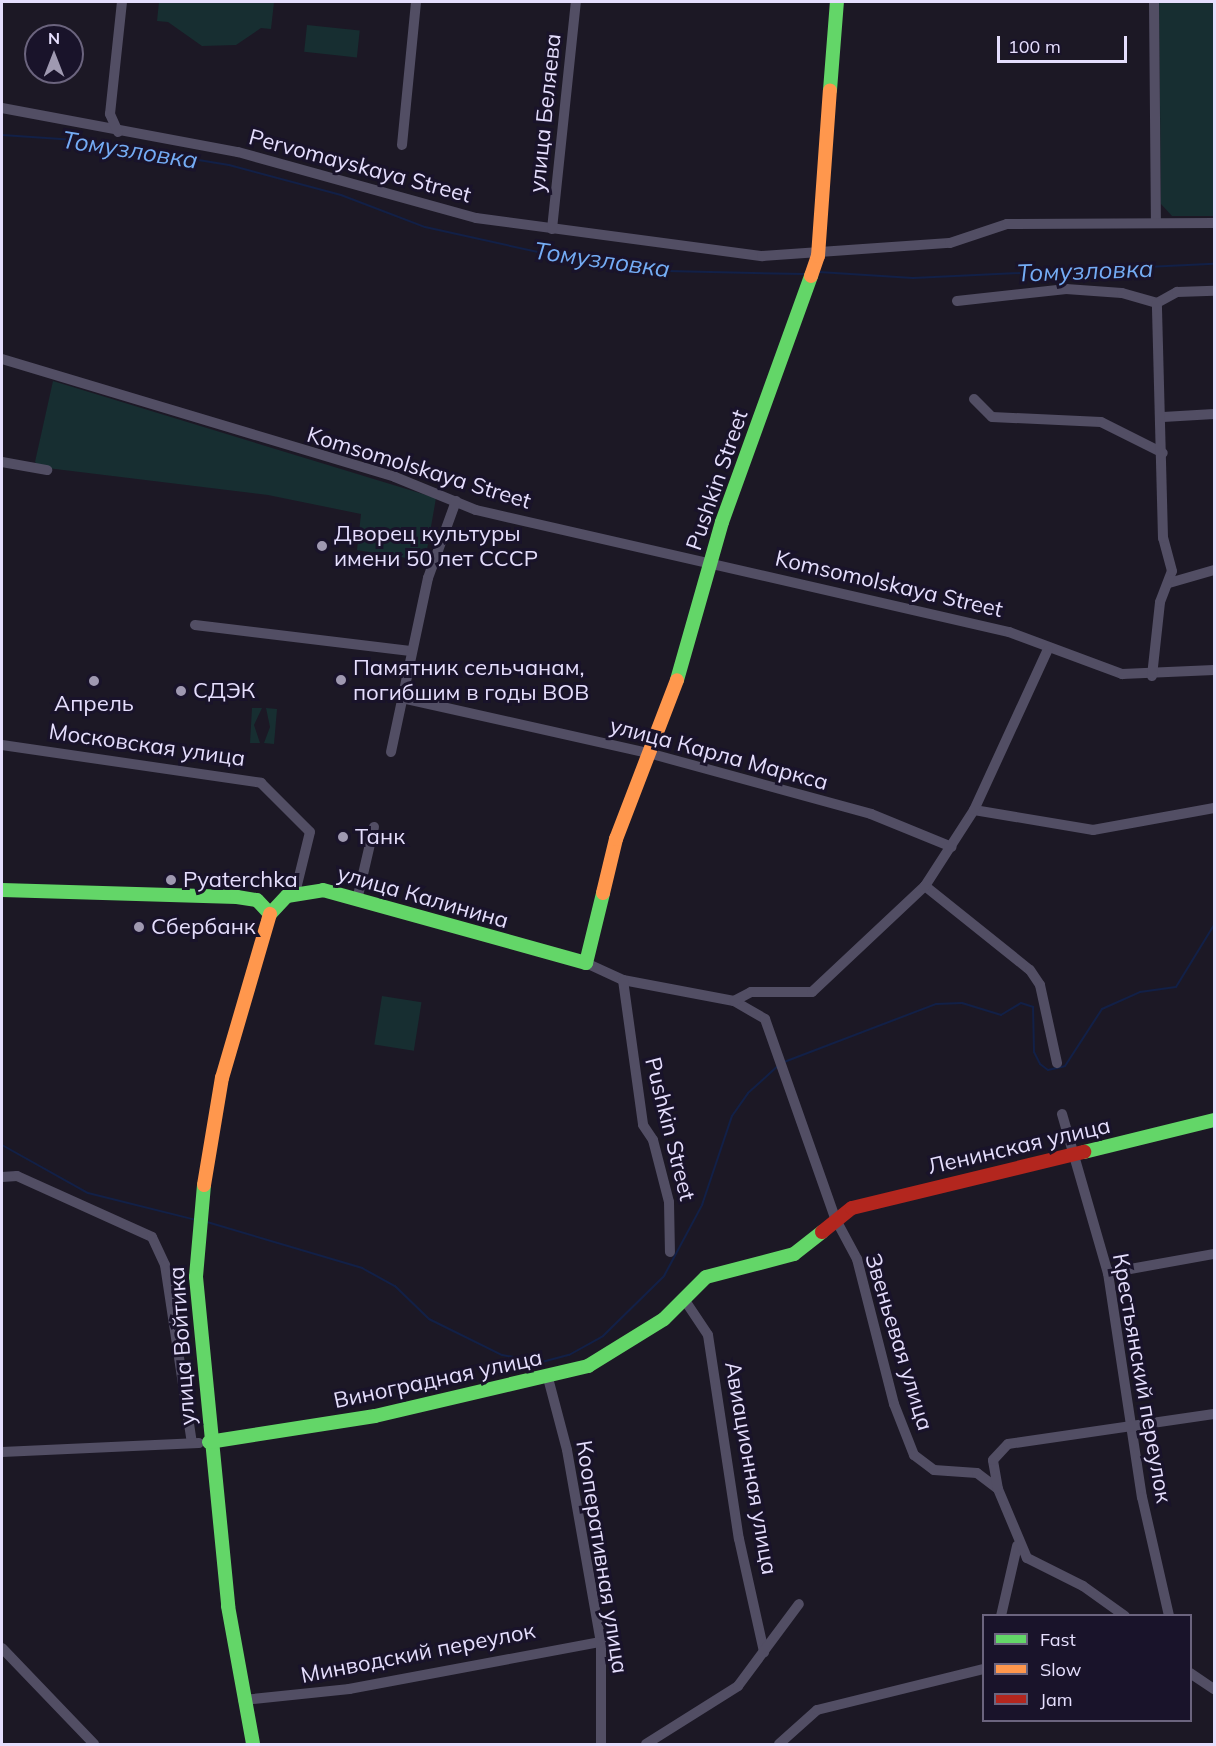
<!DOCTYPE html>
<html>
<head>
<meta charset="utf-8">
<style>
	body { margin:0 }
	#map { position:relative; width:1216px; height:1746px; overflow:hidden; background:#1c1825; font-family:Mulish,sans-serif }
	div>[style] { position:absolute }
	.green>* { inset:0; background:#172e31; transform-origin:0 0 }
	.stream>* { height:2px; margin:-1px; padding:0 1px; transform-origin:1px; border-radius:1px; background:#122047 }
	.street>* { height:10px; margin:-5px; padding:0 5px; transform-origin:5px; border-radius:5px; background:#524e64 }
	.fast>* { height:14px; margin:-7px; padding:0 7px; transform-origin:7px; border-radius:7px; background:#63d668 }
	.slow>* { height:14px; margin:-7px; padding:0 7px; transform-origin:7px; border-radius:7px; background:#ff974d }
	.jam>* { height:14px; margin:-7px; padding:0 7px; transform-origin:7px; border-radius:7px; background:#b3261e }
	.dots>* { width:16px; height:16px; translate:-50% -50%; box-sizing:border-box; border:3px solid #19132a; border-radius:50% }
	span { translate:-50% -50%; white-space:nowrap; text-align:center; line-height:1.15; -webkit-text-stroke:6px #19132a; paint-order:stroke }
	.street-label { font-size:22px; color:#e5defd }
	.poi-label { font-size:22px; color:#e5defd }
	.left { translate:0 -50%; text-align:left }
	.water-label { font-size:24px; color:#74acf5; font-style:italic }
	.frame { position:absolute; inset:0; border:3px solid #e5defd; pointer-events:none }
	.legend { position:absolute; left:982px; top:1614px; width:210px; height:108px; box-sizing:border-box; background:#19132a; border:2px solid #6b647e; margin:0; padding:8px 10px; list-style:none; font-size:18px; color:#e5defd }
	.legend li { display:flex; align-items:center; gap:12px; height:30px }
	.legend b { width:30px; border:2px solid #6b647e }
	.north { position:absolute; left:24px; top:24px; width:60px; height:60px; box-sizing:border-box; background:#19132a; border:2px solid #6b647e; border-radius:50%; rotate:0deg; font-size:16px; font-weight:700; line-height:24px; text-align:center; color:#e5defd }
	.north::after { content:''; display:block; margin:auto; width:21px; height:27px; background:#9f99b1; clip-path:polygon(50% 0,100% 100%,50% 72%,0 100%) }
	.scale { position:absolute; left:997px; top:36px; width:130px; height:27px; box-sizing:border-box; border:3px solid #e5defd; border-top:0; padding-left:8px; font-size:18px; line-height:21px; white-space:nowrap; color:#e5defd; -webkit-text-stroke:4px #19132a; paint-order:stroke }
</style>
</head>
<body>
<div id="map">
	<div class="green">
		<div style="clip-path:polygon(159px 2px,274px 2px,271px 29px,261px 28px,236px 45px,202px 46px,168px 22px,157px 21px)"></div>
		<div style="clip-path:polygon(1159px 2px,1214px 2px,1214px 216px,1172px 216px,1161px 204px)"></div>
		<div style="left:307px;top:25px;width:53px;height:27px;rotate:6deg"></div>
		<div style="clip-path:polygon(53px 381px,436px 498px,425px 561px,357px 550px,361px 514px,268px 495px,39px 467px,35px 462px)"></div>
		<div style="clip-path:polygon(252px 708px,262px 708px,254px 725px,260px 743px,250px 743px)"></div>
		<div style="clip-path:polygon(266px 708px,277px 709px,274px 744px,264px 743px,270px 727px)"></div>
		<div style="left:382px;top:996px;width:40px;height:49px;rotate:9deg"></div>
	</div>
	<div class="stream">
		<div style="left:2px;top:135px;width:74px;rotate:3.9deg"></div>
		<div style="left:76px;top:140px;width:155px;rotate:9.3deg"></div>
		<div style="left:229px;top:165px;width:116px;rotate:15deg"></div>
		<div style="left:341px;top:195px;width:90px;rotate:20.9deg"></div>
		<div style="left:425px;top:227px;width:125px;rotate:12.5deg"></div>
		<div style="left:547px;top:254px;width:121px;rotate:8.1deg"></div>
		<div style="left:667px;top:271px;width:137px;rotate:1.3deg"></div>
		<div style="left:819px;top:272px;width:94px;rotate:3.7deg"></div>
		<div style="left:913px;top:278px;width:301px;rotate:-2.7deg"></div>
		<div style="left:784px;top:1062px;width:163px;rotate:-20.9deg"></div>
		<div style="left:936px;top:1004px;width:26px;rotate:-2deg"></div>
		<div style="left:962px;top:1003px;width:41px;rotate:17.1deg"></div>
		<div style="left:1001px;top:1015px;width:23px;rotate:-31deg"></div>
		<div style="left:1021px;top:1003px;width:13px;rotate:18deg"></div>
		<div style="left:1033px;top:1007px;width:45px;rotate:88.7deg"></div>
		<div style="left:1034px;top:1052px;width:13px;rotate:63deg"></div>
		<div style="left:1040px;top:1064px;width:10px;rotate:37deg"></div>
		<div style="left:1048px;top:1070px;width:17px;rotate:-13deg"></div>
		<div style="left:1065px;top:1066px;width:68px;rotate:-57deg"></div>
		<div style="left:1102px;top:1009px;width:42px;rotate:-24.1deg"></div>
		<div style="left:1140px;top:992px;width:36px;rotate:-8deg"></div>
		<div style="left:1176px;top:987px;width:73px;rotate:-58.5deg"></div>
		<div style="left:2px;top:1145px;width:98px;rotate:29.2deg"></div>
		<div style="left:88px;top:1193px;width:111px;rotate:14deg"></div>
		<div style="left:207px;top:1222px;width:162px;rotate:16.5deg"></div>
		<div style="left:362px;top:1268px;width:38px;rotate:29deg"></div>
		<div style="left:395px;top:1286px;width:47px;rotate:44.1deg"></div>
		<div style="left:429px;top:1319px;width:81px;rotate:26.3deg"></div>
		<div style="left:502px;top:1355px;width:41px;rotate:9.9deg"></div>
		<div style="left:542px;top:1362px;width:28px;rotate:-15deg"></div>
		<div style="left:569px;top:1355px;width:39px;rotate:-29deg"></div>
		<div style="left:603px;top:1336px;width:86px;rotate:-44.5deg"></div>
		<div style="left:664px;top:1276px;width:81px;rotate:-61.8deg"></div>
		<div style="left:702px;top:1205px;width:94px;rotate:-71.4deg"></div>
		<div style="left:732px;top:1116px;width:28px;rotate:-55deg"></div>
		<div style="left:748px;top:1093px;width:42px;rotate:-42.1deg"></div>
	</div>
	<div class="street">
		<div style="left:1154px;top:2px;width:221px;rotate:89.5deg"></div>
		<div style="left:2px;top:108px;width:240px;rotate:10.6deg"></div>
		<div style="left:238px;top:152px;width:247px;rotate:15.5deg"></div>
		<div style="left:476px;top:218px;width:289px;rotate:7.6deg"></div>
		<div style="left:762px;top:256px;width:188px;rotate:-4deg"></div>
		<div style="left:950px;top:243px;width:60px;rotate:-18.4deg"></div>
		<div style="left:1007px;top:224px;width:207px;rotate:-0.3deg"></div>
		<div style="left:118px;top:132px;width:20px;rotate:-114deg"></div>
		<div style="left:110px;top:114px;width:113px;rotate:-83.9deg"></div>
		<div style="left:402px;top:145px;width:144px;rotate:-84.4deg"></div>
		<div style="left:552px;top:229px;width:228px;rotate:-84deg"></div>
		<div style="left:957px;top:301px;width:110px;rotate:-6.3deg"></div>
		<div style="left:1066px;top:289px;width:56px;rotate:4.1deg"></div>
		<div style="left:1122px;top:293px;width:36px;rotate:16deg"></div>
		<div style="left:1157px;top:303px;width:23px;rotate:-29deg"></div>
		<div style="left:1177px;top:292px;width:37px;rotate:-2deg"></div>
		<div style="left:2px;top:359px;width:410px;rotate:16.7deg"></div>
		<div style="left:395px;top:477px;width:87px;rotate:22.2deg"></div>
		<div style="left:476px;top:510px;width:547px;rotate:12.89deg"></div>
		<div style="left:1009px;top:632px;width:121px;rotate:20.4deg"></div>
		<div style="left:1122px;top:674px;width:92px;rotate:-2.5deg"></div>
		<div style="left:974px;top:399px;width:25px;rotate:45deg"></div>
		<div style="left:992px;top:417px;width:109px;rotate:2.6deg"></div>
		<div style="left:1101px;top:422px;width:69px;rotate:26.6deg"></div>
		<div style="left:1163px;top:417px;width:51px;rotate:-3.4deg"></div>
		<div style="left:2px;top:462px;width:46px;rotate:10.1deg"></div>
		<div style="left:1169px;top:583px;width:47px;rotate:-16.1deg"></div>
		<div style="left:195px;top:625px;width:217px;rotate:6.9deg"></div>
		<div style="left:1152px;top:676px;width:74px;rotate:-83.8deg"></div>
		<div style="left:1160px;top:602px;width:33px;rotate:-69deg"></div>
		<div style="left:1172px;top:571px;width:34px;rotate:-105deg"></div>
		<div style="left:1163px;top:538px;width:235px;rotate:-91.5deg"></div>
		<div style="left:402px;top:698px;width:256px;rotate:12.6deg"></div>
		<div style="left:652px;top:754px;width:227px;rotate:15.3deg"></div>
		<div style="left:871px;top:814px;width:87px;rotate:22.2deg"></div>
		<div style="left:2px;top:745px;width:262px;rotate:8.3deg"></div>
		<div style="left:261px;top:783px;width:69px;rotate:45deg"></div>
		<div style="left:310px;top:832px;width:63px;rotate:103.8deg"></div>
		<div style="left:391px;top:752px;width:178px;rotate:-78deg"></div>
		<div style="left:428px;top:578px;width:82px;rotate:-70deg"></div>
		<div style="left:974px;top:810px;width:121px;rotate:9.5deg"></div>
		<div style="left:1093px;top:830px;width:123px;rotate:-10.3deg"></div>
		<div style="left:925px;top:886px;width:134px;rotate:38.7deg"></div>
		<div style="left:1030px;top:970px;width:18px;rotate:56deg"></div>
		<div style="left:1040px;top:985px;width:80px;rotate:77.7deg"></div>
		<div style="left:357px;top:900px;width:75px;rotate:-76.9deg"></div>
		<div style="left:586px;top:963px;width:41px;rotate:24.7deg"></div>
		<div style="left:623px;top:980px;width:113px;rotate:10.7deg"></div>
		<div style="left:734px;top:1001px;width:36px;rotate:30deg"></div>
		<div style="left:765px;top:1019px;width:211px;rotate:70.6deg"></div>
		<div style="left:835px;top:1218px;width:47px;rotate:61.8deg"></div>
		<div style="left:857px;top:1259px;width:150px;rotate:75.7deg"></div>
		<div style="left:894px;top:1404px;width:55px;rotate:68.6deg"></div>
		<div style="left:914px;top:1455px;width:25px;rotate:37deg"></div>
		<div style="left:934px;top:1470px;width:43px;rotate:4deg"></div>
		<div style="left:977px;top:1473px;width:26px;rotate:37deg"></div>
		<div style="left:623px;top:980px;width:146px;rotate:82.1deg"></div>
		<div style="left:643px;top:1125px;width:18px;rotate:56deg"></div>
		<div style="left:653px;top:1140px;width:64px;rotate:75.5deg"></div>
		<div style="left:669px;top:1202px;width:50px;rotate:88.9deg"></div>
		<div style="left:734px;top:1001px;width:19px;rotate:-28deg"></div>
		<div style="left:751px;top:992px;width:61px"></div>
		<div style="left:812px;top:992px;width:155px;rotate:-43.2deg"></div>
		<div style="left:925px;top:886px;width:90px;rotate:-57.2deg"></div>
		<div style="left:974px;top:810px;width:177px;rotate:-65.3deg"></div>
		<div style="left:1062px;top:1114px;width:166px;rotate:73.9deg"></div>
		<div style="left:1108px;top:1273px;width:227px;rotate:81.4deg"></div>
		<div style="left:1142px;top:1497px;width:122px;rotate:77.2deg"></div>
		<div style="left:2px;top:1177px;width:15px;rotate:-4deg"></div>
		<div style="left:17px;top:1176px;width:148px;rotate:24.3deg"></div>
		<div style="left:152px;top:1237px;width:31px;rotate:65deg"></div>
		<div style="left:165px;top:1265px;width:180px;rotate:81.4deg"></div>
		<div style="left:1108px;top:1273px;width:108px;rotate:-10.2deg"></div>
		<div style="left:684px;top:1299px;width:43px;rotate:56.3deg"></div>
		<div style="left:708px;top:1335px;width:206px;rotate:81.4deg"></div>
		<div style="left:739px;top:1539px;width:116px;rotate:77.5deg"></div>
		<div style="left:548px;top:1378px;width:74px;rotate:75.2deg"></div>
		<div style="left:567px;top:1450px;width:195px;rotate:80deg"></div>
		<div style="left:601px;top:1642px;width:102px;rotate:90deg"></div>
		<div style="left:2px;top:1452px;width:197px;rotate:-2.6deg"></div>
		<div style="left:1001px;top:1616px;width:72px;rotate:-77.1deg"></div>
		<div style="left:1125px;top:1616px;width:52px;rotate:-144.5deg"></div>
		<div style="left:1083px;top:1586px;width:63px;rotate:-153.4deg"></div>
		<div style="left:1027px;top:1558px;width:75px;rotate:-112.8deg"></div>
		<div style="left:998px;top:1489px;width:29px;rotate:-100deg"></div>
		<div style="left:993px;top:1460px;width:22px;rotate:-47deg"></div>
		<div style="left:1008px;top:1444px;width:208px;rotate:-8.3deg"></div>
		<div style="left:2px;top:1648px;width:133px;rotate:46.2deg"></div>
		<div style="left:1190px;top:1673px;width:29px;rotate:34deg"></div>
		<div style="left:243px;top:1700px;width:107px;rotate:-5.9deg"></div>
		<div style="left:349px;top:1689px;width:256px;rotate:-10.6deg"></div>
		<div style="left:646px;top:1744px;width:109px;rotate:-32.2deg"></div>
		<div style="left:738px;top:1686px;width:102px;rotate:-53.4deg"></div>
		<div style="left:779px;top:1744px;width:51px;rotate:-41.8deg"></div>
		<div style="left:817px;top:1710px;width:172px;rotate:-13.8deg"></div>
	</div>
	<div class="fast">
		<div style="left:830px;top:90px;width:88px;rotate:-85.5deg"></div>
		<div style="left:677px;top:680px;width:164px;rotate:-74.1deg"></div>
		<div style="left:722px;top:522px;width:262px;rotate:-70.1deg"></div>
		<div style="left:2px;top:890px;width:235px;rotate:1.7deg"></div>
		<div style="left:237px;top:897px;width:20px;rotate:9deg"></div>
		<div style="left:257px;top:900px;width:19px;rotate:47deg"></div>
		<div style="left:270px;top:914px;width:25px;rotate:-47deg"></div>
		<div style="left:287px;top:896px;width:36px;rotate:-9deg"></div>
		<div style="left:323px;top:890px;width:273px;rotate:15.5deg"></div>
		<div style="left:586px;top:963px;width:72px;rotate:-76.3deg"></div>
		<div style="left:1084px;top:1152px;width:134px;rotate:-13.8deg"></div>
		<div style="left:204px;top:1185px;width:92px;rotate:95deg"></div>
		<div style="left:196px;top:1277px;width:331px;rotate:84.4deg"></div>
		<div style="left:228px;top:1606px;width:140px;rotate:79.7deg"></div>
		<div style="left:209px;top:1442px;width:168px;rotate:-8.9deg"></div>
		<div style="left:375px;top:1416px;width:219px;rotate:-13.2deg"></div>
		<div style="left:588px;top:1366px;width:89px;rotate:-31.7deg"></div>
		<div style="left:664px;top:1319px;width:59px;rotate:-45deg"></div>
		<div style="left:706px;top:1277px;width:91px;rotate:-14.6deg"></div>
		<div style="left:794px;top:1254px;width:36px;rotate:-38deg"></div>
	</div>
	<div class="slow">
		<div style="left:811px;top:276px;width:21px;rotate:-71deg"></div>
		<div style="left:818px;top:256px;width:166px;rotate:-85.9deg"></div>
		<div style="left:603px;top:893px;width:56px;rotate:-76.5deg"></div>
		<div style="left:616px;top:839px;width:170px;rotate:-69deg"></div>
		<div style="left:204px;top:1185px;width:109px;rotate:-80.5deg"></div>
		<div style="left:222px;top:1078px;width:171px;rotate:-73.7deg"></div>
	</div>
	<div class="jam">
		<div style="left:822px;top:1232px;width:38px;rotate:-39deg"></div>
		<div style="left:852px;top:1208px;width:239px;rotate:-13.6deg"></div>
	</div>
	<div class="dots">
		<div style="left:322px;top:546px;background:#9f99b1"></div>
		<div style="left:341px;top:680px;background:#9f99b1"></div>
		<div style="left:94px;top:681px;background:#9f99b1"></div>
		<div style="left:181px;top:691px;background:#9f99b1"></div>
		<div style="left:343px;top:837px;background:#9f99b1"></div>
		<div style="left:171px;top:880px;background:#9f99b1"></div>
		<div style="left:139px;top:927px;background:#9f99b1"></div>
	</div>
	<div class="street-label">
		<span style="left:545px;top:113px;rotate:-84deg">улица Беляева</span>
		<span style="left:360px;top:166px;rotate:15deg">Pervomayskaya Street</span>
		<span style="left:419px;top:468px;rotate:17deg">Komsomolskaya Street</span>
		<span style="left:717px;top:480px;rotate:-71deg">Pushkin Street</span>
		<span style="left:889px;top:584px;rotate:13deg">Komsomolskaya Street</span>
		<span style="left:147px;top:745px;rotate:8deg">Московская улица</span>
		<span style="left:719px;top:754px;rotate:15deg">улица Карла Маркса</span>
		<span style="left:423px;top:897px;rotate:16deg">улица Калинина</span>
		<span style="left:670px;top:1129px;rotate:76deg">Pushkin Street</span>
		<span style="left:1019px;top:1146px;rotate:-13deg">Ленинская улица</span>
		<span style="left:899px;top:1342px;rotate:73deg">Звеньевая улица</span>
		<span style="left:182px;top:1346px;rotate:-94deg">улица Войтика</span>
		<span style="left:1142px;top:1378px;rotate:80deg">Крестьянский переулок</span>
		<span style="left:438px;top:1379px;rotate:-12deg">Виноградная улица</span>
		<span style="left:751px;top:1468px;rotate:80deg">Авиационная улица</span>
		<span style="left:602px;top:1557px;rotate:81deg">Кооперативная улица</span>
		<span style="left:418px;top:1653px;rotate:-11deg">Минводский переулок</span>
	</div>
	<div class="poi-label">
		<span class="left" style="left:334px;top:546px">Дворец культуры<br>имени 50 лет СССР</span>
		<span class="left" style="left:353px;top:680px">Памятник сельчанам,<br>погибшим в годы ВОВ</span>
		<span class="left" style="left:193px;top:691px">СДЭК</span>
		<span style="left:94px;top:704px">Апрель</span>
		<span class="left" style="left:355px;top:837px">Танк</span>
		<span class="left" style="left:183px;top:880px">Pyaterchka</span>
		<span class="left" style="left:151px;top:927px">Сбербанк</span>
	</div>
	<div class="water-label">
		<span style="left:130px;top:150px;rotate:9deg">Томузловка</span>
		<span style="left:602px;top:260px;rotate:8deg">Томузловка</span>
		<span style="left:1085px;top:271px;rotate:-2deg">Томузловка</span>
	</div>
	<div class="frame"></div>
	<ul class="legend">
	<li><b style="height:8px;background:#63d668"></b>Fast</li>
	<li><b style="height:8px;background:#ff974d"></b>Slow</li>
	<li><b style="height:8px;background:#b3261e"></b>Jam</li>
	</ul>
	<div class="north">N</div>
	<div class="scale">100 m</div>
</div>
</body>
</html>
